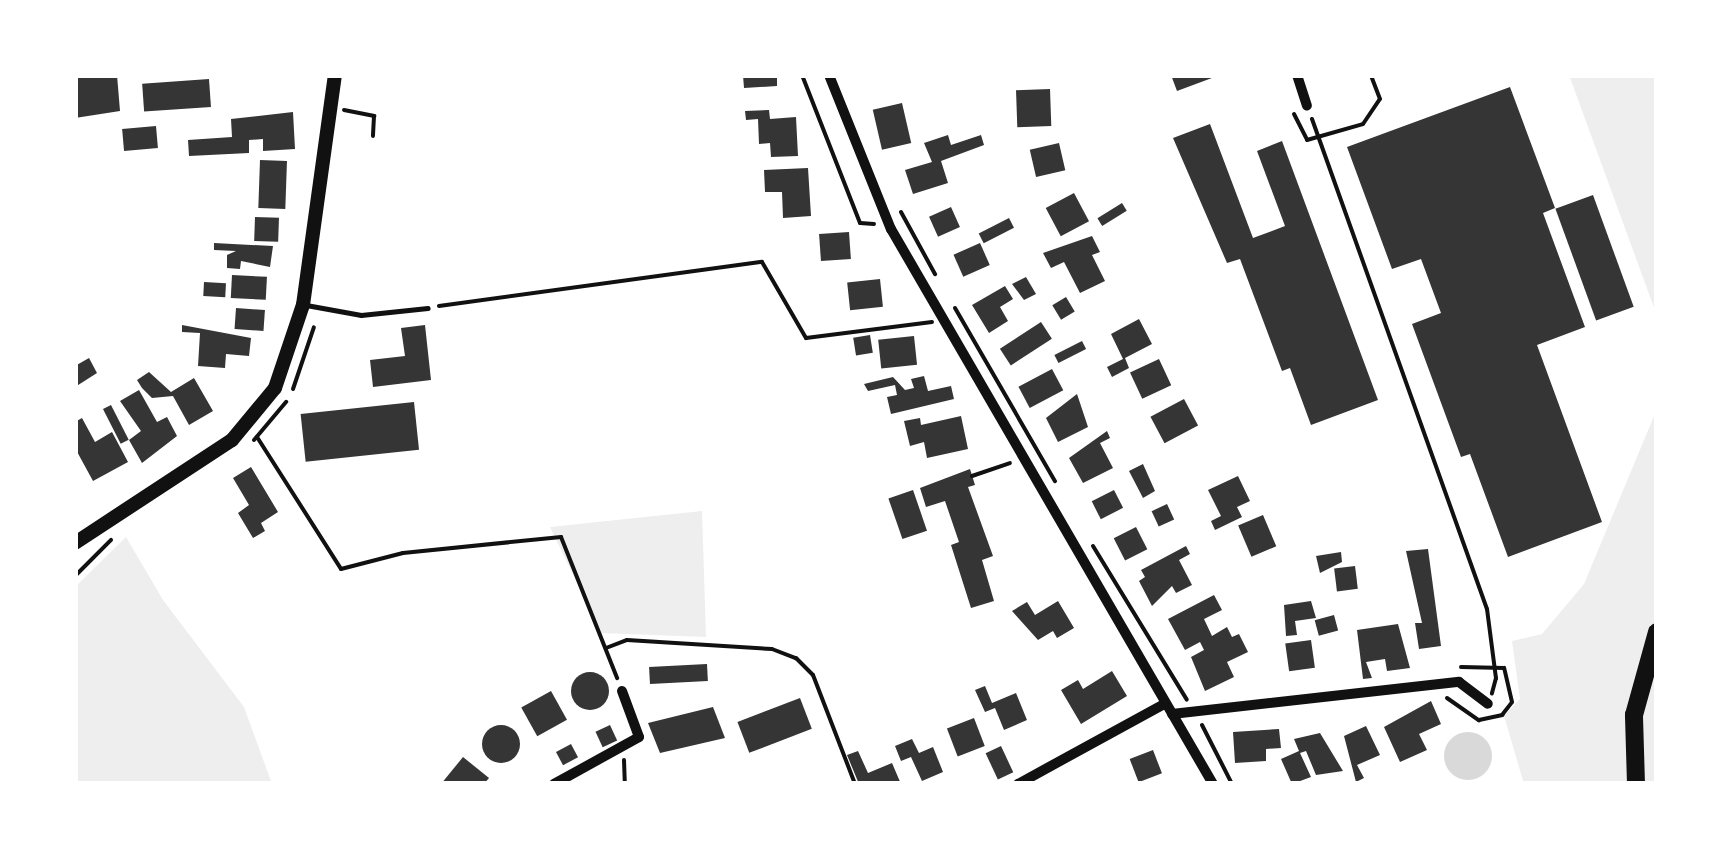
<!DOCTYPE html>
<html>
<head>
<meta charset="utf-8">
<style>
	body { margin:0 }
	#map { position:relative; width:1732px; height:859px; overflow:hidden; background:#fff; font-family:"IBM Plex Sans",sans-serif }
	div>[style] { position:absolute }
	.green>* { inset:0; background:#eee }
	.water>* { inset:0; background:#d9d9d9 }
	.round { border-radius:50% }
	.building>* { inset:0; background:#353535; transform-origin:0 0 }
	.path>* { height:4px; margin:-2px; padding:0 2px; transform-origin:2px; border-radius:2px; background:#111 }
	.service>* { height:5px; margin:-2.5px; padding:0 2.5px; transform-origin:2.5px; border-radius:2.5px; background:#111 }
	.minor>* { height:10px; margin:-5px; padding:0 5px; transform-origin:5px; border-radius:5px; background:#111 }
	.secondary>* { height:14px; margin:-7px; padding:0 7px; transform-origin:7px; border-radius:7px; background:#111 }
	.motorway>* { height:18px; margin:-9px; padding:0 9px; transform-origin:9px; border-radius:9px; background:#111 }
	span { translate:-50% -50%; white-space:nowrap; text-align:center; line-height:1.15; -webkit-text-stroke:9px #fff; paint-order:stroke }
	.frame { position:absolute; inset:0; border:78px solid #fff; pointer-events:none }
</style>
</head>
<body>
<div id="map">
	<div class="green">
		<div style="clip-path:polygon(1569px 75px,1657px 75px,1657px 347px,1656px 313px)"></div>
		<div style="clip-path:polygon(1657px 409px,1657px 784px,1524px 784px,1504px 716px,1520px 699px,1512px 641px,1542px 634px,1584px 584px)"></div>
		<div style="clip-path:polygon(702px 511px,706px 637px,601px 633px,550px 527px)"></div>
		<div style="clip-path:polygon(126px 537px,163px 600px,244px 707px,272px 784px,75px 784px,75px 587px)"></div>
	</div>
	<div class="water">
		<div class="round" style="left:1444px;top:732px;width:48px;height:48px"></div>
	</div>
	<div class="building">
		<div style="clip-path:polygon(75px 75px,117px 75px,120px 111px,75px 118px)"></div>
		<div style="clip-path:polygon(743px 75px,777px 75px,777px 86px,744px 88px)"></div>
		<div style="clip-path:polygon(1171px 75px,1220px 75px,1177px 91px)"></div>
		<div style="left:209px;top:79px;width:28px;height:67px;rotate:86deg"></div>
		<div style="clip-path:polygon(1510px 87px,1555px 208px,1543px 213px,1585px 327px,1537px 345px,1602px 522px,1508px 557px,1470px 454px,1461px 457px,1412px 324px,1441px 313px,1421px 259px,1392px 269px,1347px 147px)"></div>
		<div style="left:1050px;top:89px;width:37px;height:34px;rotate:88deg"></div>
		<div style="left:902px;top:103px;width:41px;height:30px;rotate:77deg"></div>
		<div style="clip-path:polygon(769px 110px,770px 119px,796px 117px,798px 156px,771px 157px,770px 143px,759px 144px,758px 119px,746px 120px,745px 111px)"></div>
		<div style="clip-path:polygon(293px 112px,295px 149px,263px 151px,263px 139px,249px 140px,249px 153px,189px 156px,188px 140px,232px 137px,231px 119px)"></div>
		<div style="clip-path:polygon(1210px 124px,1253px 238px,1285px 226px,1257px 151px,1282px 141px,1378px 400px,1311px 425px,1290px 368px,1282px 371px,1240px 259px,1227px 263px,1173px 138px)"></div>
		<div style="left:156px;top:126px;width:22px;height:34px;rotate:85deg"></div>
		<div style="clip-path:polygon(948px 135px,951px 145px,981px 135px,984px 145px,941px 161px,948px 183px,913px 194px,905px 170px,932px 162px,924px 143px)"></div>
		<div style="left:1059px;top:143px;width:28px;height:30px;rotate:77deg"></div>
		<div style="left:260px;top:160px;width:27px;height:48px;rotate:2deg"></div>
		<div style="clip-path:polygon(808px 168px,811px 216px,783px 218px,782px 192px,765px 192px,764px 170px)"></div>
		<div style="left:1074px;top:193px;width:32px;height:32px;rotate:62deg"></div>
		<div style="left:1593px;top:195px;width:119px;height:40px;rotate:70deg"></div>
		<div style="left:1122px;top:203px;width:9px;height:29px;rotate:58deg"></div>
		<div style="left:951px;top:207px;width:22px;height:24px;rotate:66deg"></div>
		<div style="left:255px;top:217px;width:24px;height:24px;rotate:2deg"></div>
		<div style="left:1009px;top:218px;width:11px;height:34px;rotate:63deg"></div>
		<div style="left:849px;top:232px;width:27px;height:30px;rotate:86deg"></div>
		<div style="clip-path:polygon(1092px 236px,1100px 252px,1092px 255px,1105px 281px,1080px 293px,1064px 262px,1051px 268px,1043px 253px)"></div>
		<div style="clip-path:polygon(214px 243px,273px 246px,270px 267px,241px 261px,240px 269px,227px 268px,227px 255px,236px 251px,214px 250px)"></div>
		<div style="left:980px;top:243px;width:24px;height:29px;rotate:66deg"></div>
		<div style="left:232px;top:275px;width:35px;height:23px;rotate:3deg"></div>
		<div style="clip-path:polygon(1026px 277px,1036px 294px,1024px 300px,1012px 284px)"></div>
		<div style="left:880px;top:279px;width:28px;height:33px;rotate:84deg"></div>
		<div style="left:204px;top:282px;width:22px;height:14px;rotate:3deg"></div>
		<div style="clip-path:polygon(1005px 286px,1013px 299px,1000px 307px,1008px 321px,989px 333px,972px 305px)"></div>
		<div style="left:1066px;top:297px;width:17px;height:16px;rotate:59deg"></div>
		<div style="left:236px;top:308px;width:29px;height:21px;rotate:4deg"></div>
		<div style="clip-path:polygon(1139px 319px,1152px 344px,1125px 358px,1129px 368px,1112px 377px,1107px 367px,1123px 359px,1111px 334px)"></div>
		<div style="left:1041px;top:322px;width:20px;height:49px;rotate:57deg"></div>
		<div style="clip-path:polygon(182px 325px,251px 338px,249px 356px,226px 354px,225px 368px,198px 366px,200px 333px,182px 332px)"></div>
		<div style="clip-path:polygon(425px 325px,431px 380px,373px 387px,370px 360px,405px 356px,401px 328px)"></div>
		<div style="left:870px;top:335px;width:18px;height:17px;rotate:81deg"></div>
		<div style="left:914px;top:336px;width:29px;height:36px;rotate:84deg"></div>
		<div style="left:1082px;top:341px;width:9px;height:31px;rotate:63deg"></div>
		<div style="clip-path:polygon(89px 358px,97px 373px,75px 387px,75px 366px)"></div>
		<div style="left:1159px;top:359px;width:29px;height:32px;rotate:65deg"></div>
		<div style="left:1052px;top:369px;width:24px;height:38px;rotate:62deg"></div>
		<div style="clip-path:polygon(149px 372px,171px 392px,194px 378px,213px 411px,189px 425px,173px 396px,152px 398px,142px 388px,137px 380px)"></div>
		<div style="clip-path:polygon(924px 376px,928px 391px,951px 386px,954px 399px,891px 414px,887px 397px,897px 395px,895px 385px,868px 391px,864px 384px,893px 377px,905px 390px,914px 388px,911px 379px)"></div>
		<div style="clip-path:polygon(139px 390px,157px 422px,167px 417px,177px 436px,142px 463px,129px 440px,141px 431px,120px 401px)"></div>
		<div style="clip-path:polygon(1077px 394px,1088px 427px,1058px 442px,1046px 418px)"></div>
		<div style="left:1184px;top:399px;width:30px;height:38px;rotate:62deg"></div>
		<div style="left:414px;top:402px;width:48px;height:114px;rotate:84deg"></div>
		<div style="left:111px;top:405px;width:39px;height:9px;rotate:63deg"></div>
		<div style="clip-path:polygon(961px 416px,968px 449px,927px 458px,924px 442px,910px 446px,904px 421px,920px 418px,921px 425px)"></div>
		<div style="clip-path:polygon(82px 418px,95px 442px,112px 432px,128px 462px,93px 481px,75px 448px,75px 422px)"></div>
		<div style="clip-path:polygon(1107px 431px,1110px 438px,1100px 443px,1113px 468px,1083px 483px,1069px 458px)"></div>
		<div style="clip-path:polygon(1143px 464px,1155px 491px,1143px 498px,1129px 471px)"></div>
		<div style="clip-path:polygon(251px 467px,278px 512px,261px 523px,265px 531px,253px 538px,238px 513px,249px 505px,233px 478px)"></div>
		<div style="clip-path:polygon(970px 469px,975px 485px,968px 487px,993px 556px,982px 560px,994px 601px,971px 608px,951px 545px,959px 542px,945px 501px,926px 507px,920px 488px)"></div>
		<div style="clip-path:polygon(1238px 476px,1250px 501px,1237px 507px,1242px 517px,1215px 530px,1211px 521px,1221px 516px,1208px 490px)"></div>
		<div style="left:913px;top:490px;width:43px;height:26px;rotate:71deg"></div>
		<div style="left:1114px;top:490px;width:20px;height:25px;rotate:63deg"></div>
		<div style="left:1167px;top:504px;width:17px;height:17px;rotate:65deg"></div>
		<div style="left:1263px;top:515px;width:34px;height:27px;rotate:67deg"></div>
		<div style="left:1136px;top:527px;width:25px;height:25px;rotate:63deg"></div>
		<div style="clip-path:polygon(1186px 546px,1190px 554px,1179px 560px,1192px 585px,1176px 593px,1172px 586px,1152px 606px,1139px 581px,1145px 577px,1141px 570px)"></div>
		<div style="clip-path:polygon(1428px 549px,1441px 646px,1419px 649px,1415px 623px,1422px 623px,1406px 551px)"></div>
		<div style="clip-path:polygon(1341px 552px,1342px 562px,1320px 573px,1316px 556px)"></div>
		<div style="left:1355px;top:566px;width:23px;height:21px;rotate:83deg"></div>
		<div style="clip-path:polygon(1214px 595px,1222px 610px,1204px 619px,1212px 636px,1227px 627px,1232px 637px,1239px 634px,1248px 652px,1227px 662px,1234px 677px,1205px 691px,1191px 657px,1204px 650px,1200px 642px,1185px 650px,1168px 619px)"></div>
		<div style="clip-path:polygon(1058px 601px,1074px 628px,1057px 638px,1053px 631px,1038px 640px,1012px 611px,1027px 602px,1035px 615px)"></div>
		<div style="clip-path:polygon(1311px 601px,1316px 618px,1295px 621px,1297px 635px,1286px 636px,1284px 605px)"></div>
		<div style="left:1334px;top:615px;width:16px;height:20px;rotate:75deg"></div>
		<div style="clip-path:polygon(1398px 624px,1410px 668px,1387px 671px,1385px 659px,1366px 662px,1372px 678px,1363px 679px,1357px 630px)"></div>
		<div style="left:1311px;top:640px;width:28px;height:26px;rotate:82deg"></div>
		<div style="left:707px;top:664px;width:17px;height:58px;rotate:87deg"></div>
		<div style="clip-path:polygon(1112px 671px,1127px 696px,1081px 724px,1061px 690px,1078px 680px,1083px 689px)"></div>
		<div class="round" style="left:571px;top:672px;width:38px;height:38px"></div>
		<div style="clip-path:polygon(985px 686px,992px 703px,1016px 693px,1027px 720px,1004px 730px,995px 708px,985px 712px,975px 690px)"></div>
		<div style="left:551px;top:691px;width:33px;height:34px;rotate:61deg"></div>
		<div style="left:800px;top:698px;width:33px;height:67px;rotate:69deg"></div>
		<div style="clip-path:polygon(1431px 701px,1441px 724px,1419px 734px,1427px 750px,1400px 762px,1384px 727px)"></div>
		<div style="clip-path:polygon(713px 707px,725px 738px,660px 753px,648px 723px)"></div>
		<div style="left:974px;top:718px;width:30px;height:29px;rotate:69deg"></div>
		<div class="round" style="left:482px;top:725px;width:38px;height:38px"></div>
		<div style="left:610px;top:725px;width:17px;height:16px;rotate:65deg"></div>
		<div style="clip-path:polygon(1366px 726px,1380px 755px,1357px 765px,1364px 778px,1356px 782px,1344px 736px)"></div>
		<div style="clip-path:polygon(1279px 729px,1281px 748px,1266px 749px,1266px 761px,1235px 763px,1233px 732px)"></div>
		<div style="clip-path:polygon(1320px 733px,1343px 771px,1316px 775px,1306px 751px,1300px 753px,1311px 777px,1292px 784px,1281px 759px,1299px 751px,1294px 739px)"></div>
		<div style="clip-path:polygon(912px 739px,919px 753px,933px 747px,943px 772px,922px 781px,911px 757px,901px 761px,895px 746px)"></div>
		<div style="left:571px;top:744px;width:15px;height:17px;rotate:62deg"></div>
		<div style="left:1001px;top:746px;width:29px;height:17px;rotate:65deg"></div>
		<div style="left:1153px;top:750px;width:25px;height:25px;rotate:69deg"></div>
		<div style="clip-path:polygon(858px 751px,868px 773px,892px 763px,901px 784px,859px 784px,847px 755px)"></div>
		<div style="clip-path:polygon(463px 757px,489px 778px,484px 784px,441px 784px)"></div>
	</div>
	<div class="path">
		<div style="left:802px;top:75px;width:159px;rotate:68.6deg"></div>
		<div style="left:860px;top:223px;width:14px;rotate:4deg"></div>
		<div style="left:344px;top:110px;width:31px;rotate:11deg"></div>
		<div style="left:374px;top:116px;width:20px;rotate:93deg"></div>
		<div style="left:1294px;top:114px;width:29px;rotate:63deg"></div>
		<div style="left:1307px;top:140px;width:58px;rotate:-15.9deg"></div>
		<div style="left:1363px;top:124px;width:30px;rotate:-56deg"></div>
		<div style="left:1380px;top:99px;width:26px;rotate:-111deg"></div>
		<div style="left:1312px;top:119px;width:520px;rotate:70.35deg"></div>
		<div style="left:1487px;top:609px;width:70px;rotate:82.6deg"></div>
		<div style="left:1496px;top:678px;width:16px;rotate:105deg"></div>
		<div style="left:901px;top:212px;width:71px;rotate:61.3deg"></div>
		<div style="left:439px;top:306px;width:326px;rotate:-7.8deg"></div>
		<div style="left:762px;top:262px;width:88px;rotate:59.9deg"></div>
		<div style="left:806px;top:338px;width:127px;rotate:-7.2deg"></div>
		<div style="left:955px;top:308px;width:200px;rotate:60deg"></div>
		<div style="left:293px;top:389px;width:65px;rotate:-71.3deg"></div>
		<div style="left:257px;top:437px;width:156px;rotate:57.5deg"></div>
		<div style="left:341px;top:569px;width:64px;rotate:-14.5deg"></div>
		<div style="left:403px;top:553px;width:159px;rotate:-5.8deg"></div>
		<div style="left:561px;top:537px;width:152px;rotate:68.3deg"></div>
		<div style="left:254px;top:440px;width:50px;rotate:-49.9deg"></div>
		<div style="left:972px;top:476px;width:40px;rotate:-18.9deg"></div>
		<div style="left:1093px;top:546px;width:180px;rotate:58.6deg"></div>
		<div style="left:75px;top:576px;width:51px;rotate:-45deg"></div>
		<div style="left:606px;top:648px;width:22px;rotate:-21deg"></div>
		<div style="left:627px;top:640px;width:145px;rotate:3.6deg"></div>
		<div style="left:772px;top:649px;width:26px;rotate:21deg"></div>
		<div style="left:796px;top:658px;width:24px;rotate:45deg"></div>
		<div style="left:813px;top:675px;width:117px;rotate:68.9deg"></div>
		<div style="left:1447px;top:698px;width:39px;rotate:35deg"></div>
		<div style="left:1479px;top:720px;width:24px;rotate:-12deg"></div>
		<div style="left:1502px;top:715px;width:16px;rotate:-52deg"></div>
		<div style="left:1512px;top:702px;width:35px;rotate:-103deg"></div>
		<div style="left:1504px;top:668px;width:43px;rotate:-178.7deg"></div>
		<div style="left:1202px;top:725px;width:66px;rotate:63deg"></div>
		<div style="left:624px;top:760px;width:24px;rotate:88deg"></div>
	</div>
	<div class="service">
		<div style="left:306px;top:305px;width:56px;rotate:10.3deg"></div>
		<div style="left:361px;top:315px;width:67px;rotate:-6deg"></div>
	</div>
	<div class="minor">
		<div style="left:829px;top:75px;width:166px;rotate:68.1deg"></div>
		<div style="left:891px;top:229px;width:642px;rotate:59.88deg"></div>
		<div style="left:1297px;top:75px;width:32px;rotate:72deg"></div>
		<div style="left:1172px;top:714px;width:289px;rotate:-6.4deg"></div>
		<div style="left:1459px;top:682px;width:36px;rotate:37deg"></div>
		<div style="left:554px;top:784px;width:97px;rotate:-28.9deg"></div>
		<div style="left:639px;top:737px;width:49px;rotate:-110.3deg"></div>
		<div style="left:1018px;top:784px;width:166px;rotate:-28.7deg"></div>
	</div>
	<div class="secondary">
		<div style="left:75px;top:543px;width:188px;rotate:-33.3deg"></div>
		<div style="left:232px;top:440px;width:67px;rotate:-50.4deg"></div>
		<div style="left:275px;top:388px;width:88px;rotate:-71.4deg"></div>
		<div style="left:303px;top:305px;width:232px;rotate:-82.1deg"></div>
	</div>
	<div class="motorway">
		<div style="left:1636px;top:784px;width:69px;rotate:-91.7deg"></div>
		<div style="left:1634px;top:715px;width:86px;rotate:-74.5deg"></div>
	</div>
	<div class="frame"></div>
</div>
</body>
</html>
